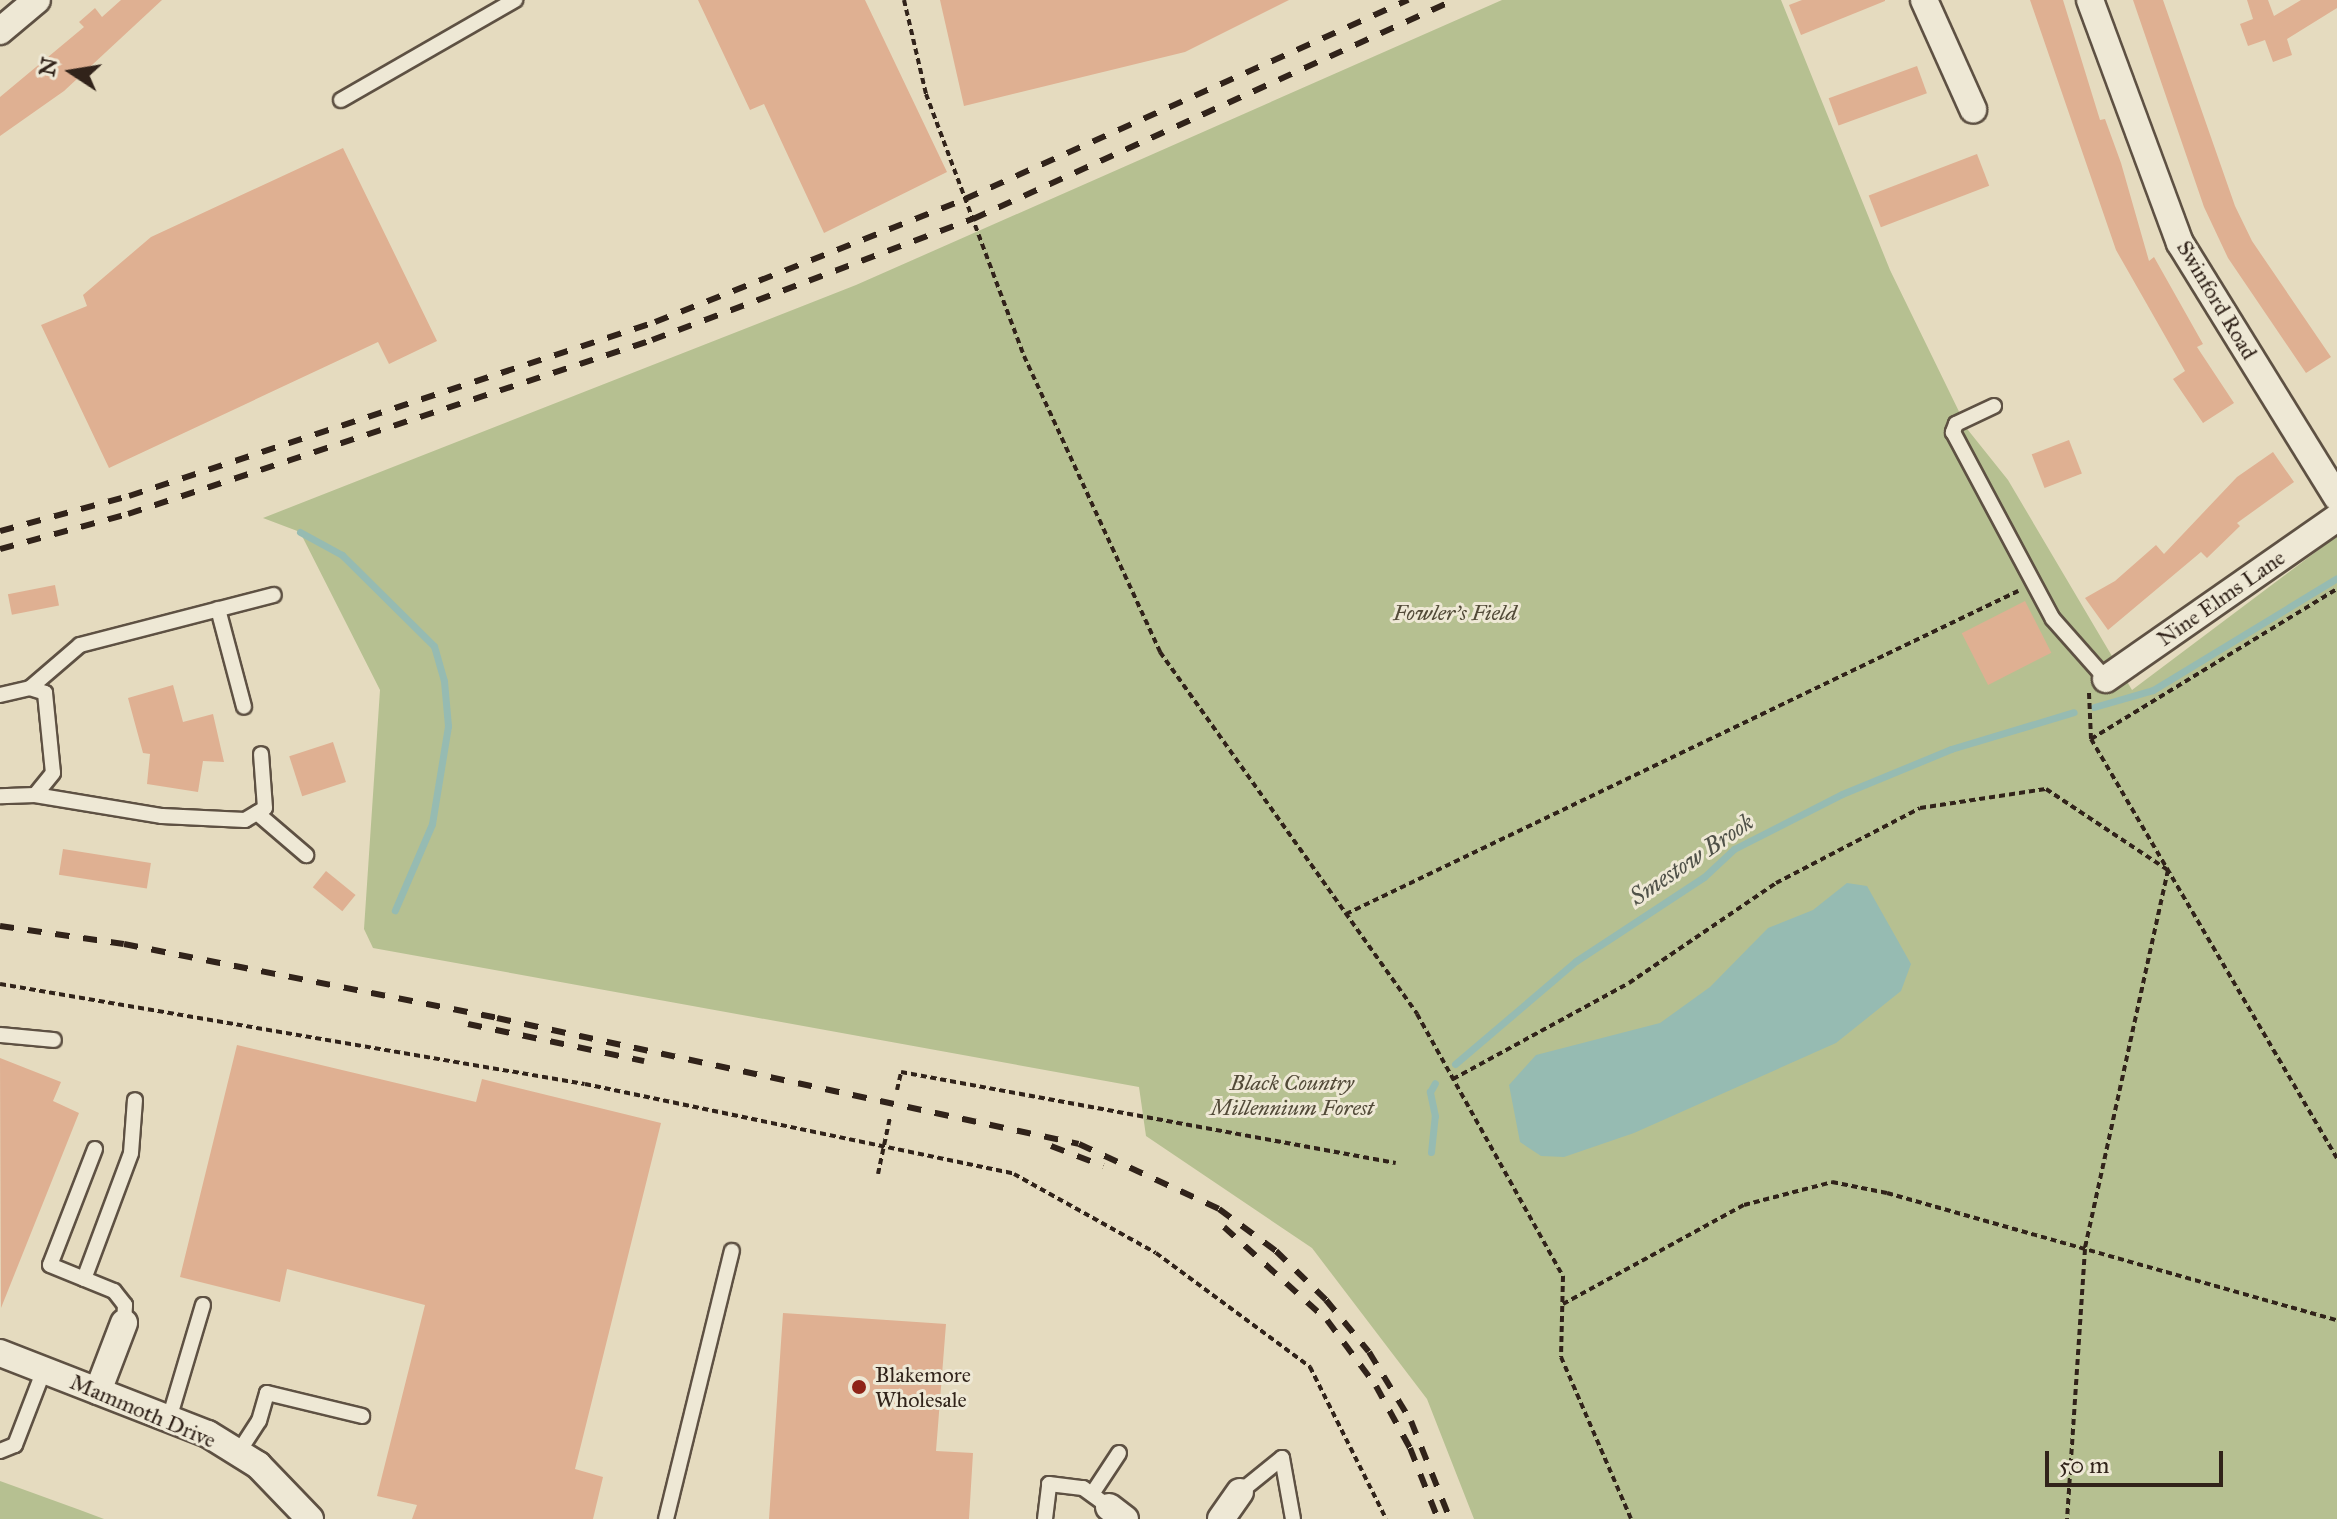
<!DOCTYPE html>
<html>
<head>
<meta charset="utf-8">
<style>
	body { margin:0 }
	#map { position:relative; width:2337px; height:1519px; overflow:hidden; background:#e5dbbf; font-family:"IM FELL Great Primer",serif }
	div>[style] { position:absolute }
	.green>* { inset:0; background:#b6c091 }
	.water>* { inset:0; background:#96bbb2 }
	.stream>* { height:7px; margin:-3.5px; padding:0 3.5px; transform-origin:3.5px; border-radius:3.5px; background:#96bbb2 }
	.building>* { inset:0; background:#dfb092; transform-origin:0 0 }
	.path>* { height:4px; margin-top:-2px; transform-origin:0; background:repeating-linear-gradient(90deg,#31231a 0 6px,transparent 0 10px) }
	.roads { filter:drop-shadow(2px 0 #5e5143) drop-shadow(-2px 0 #5e5143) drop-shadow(0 2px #5e5143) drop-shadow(0 -2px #5e5143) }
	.service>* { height:14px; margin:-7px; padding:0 7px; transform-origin:7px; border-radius:7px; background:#eee8d5 }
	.minor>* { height:26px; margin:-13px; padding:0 13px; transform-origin:13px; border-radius:13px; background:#eee8d5 }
	.rail>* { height:6px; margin-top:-3px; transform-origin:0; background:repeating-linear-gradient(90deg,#31231a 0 14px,transparent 0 28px) }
	.dots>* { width:22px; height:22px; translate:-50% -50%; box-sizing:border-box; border:4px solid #eee8d5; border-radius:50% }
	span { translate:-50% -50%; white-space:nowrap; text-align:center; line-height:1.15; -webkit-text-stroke:6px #eee8d5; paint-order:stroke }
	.street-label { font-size:22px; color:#31231a }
	.park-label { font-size:22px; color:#524a38; font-style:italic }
	.poi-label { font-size:22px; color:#31231a }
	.left { translate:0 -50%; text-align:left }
	.water-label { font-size:24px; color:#4f5148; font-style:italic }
	.north { position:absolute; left:32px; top:32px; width:80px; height:80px; -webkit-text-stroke:6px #eee8d5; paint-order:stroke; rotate:282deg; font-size:22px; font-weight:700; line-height:32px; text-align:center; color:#31231a }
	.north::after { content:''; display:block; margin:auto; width:28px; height:36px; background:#31231a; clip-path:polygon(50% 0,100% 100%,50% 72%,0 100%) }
	.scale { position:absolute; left:2045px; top:1451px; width:178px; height:36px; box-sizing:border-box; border:4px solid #31231a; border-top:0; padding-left:10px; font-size:24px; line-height:28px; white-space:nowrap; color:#31231a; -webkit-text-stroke:6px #eee8d5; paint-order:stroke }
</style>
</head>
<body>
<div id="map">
	<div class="green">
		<div style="clip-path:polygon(1502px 0,1781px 0,1890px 270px,1968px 430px,2008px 480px,2132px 690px,2337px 536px,2337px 1519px,1474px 1519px,1427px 1399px,1312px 1248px,1146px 1136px,1139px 1087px,373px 948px,364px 929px,380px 690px,300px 532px,263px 518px,856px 285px)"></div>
		<div style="clip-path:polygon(0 1481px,80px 1510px,104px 1519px,0 1519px)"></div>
	</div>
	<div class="water">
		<div style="clip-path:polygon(1847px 883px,1867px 886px,1911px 964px,1901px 991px,1836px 1043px,1634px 1133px,1564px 1157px,1541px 1156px,1520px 1142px,1509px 1085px,1536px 1055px,1660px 1023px,1710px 987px,1768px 928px,1813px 910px)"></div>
	</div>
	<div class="stream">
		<div style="left:300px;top:532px;width:48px;rotate:28.7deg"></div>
		<div style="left:342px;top:555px;width:129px;rotate:44.7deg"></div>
		<div style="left:434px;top:646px;width:36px;rotate:74deg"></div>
		<div style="left:444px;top:681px;width:45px;rotate:84.9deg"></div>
		<div style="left:448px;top:726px;width:99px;rotate:99.3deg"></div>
		<div style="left:432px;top:824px;width:94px;rotate:113.3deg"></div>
		<div style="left:2094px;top:707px;width:61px;rotate:-16.1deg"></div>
		<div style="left:2153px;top:690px;width:215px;rotate:-31.3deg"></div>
		<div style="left:1455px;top:1064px;width:159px;rotate:-40.4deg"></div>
		<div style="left:1576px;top:961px;width:153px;rotate:-33.3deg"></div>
		<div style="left:1704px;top:877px;width:41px;rotate:-43deg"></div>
		<div style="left:1734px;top:849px;width:121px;rotate:-27deg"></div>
		<div style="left:1842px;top:794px;width:118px;rotate:-22.4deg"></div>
		<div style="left:1951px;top:749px;width:128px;rotate:-16.7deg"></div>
		<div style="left:1431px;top:1152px;width:36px;rotate:-84deg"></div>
		<div style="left:1435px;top:1116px;width:25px;rotate:-102deg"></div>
		<div style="left:1430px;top:1092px;width:10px;rotate:-61deg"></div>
	</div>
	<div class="building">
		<div style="clip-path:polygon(121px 0,162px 0,64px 91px,0 136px,0 97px,84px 27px,79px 22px,95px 8px,102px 17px)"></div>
		<div style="clip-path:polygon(698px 0,865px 0,947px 172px,824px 233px,764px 104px,750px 110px)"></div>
		<div style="clip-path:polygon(940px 0,1289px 0,1185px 52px,964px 106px)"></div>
		<div style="clip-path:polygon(1802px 0,1885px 0,1885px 1px,1801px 35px,1789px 5px)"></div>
		<div style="clip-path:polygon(2030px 0,2063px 0,2100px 120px,2105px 119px,2121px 163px,2149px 261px,2154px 257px,2203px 344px,2197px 347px,2234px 403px,2203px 423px,2173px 379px,2185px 371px,2116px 250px)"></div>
		<div style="clip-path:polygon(2133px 0,2163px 0,2235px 206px,2252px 241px,2331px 357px,2306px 373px,2228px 258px,2204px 207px)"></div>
		<div style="clip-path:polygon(2247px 0,2268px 0,2274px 16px,2301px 0,2337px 0,2337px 8px,2287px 39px,2292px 55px,2273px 62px,2265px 40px,2248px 46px,2240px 24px,2253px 19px)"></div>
		<div style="left:1917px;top:66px;width:29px;height:94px;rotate:70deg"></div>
		<div style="clip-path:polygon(343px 148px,437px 341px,389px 364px,378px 342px,109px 468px,41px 325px,87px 306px,83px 295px,151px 237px)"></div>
		<div style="left:1977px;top:154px;width:34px;height:116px;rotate:69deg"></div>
		<div style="left:2069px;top:440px;width:36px;height:40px;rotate:69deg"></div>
		<div style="clip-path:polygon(2273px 452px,2294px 482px,2237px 523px,2240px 526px,2207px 558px,2201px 552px,2108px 630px,2085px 598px,2115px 581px,2156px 545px,2164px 554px,2237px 477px)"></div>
		<div style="left:55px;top:585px;width:21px;height:48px;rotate:79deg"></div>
		<div style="left:2025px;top:601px;width:58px;height:71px;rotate:63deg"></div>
		<div style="clip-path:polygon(173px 685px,183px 722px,213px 714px,224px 762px,203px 761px,198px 792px,147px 784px,150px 754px,143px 753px,128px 698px)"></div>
		<div style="left:333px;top:742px;width:42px;height:46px;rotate:72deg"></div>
		<div style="left:63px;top:849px;width:89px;height:26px;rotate:9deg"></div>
		<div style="left:326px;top:871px;width:38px;height:21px;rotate:39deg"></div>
		<div style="clip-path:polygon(237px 1045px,476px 1102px,482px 1079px,661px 1123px,575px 1469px,603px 1477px,593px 1519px,412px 1519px,417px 1505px,377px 1496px,425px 1305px,287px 1269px,280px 1302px,180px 1277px)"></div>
		<div style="clip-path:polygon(0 1058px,61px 1082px,53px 1101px,79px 1113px,1px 1308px)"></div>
		<div style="clip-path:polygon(783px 1313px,946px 1324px,936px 1451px,973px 1453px,969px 1519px,769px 1519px)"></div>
	</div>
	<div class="path">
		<div style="left:904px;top:0;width:97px;rotate:76.8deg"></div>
		<div style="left:926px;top:94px;width:280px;rotate:69.5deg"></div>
		<div style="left:1024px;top:356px;width:326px;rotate:65.3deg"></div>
		<div style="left:1160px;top:652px;width:444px;rotate:54.6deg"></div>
		<div style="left:1417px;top:1014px;width:300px;rotate:60.9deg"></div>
		<div style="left:1563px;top:1276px;width:81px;rotate:91.4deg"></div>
		<div style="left:1561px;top:1357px;width:176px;rotate:66.6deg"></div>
		<div style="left:2089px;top:693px;width:46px;rotate:87.5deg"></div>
		<div style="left:2091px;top:739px;width:486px;rotate:59.6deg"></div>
		<div style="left:2091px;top:739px;width:288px;rotate:-31.4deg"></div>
		<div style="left:1346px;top:914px;width:746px;rotate:-25.67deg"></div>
		<div style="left:0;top:984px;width:593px;rotate:9.7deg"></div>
		<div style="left:585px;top:1084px;width:438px;rotate:11.8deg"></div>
		<div style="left:1014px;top:1174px;width:162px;rotate:29.1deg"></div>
		<div style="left:1156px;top:1253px;width:192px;rotate:36.5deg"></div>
		<div style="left:1310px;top:1367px;width:170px;rotate:63.4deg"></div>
		<div style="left:1453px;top:1079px;width:200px;rotate:-28.6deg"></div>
		<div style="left:1629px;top:983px;width:178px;rotate:-34.2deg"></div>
		<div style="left:1776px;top:883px;width:162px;rotate:-27.5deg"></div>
		<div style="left:1920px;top:808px;width:127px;rotate:-8.6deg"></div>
		<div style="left:2046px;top:789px;width:146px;rotate:33.6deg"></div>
		<div style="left:2168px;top:870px;width:388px;rotate:102.4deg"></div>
		<div style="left:2085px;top:1249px;width:271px;rotate:93.8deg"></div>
		<div style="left:897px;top:1090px;width:18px;rotate:-77deg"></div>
		<div style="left:901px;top:1072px;width:503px;rotate:10.42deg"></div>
		<div style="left:878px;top:1174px;width:58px;rotate:-78.1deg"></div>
		<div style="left:1563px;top:1304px;width:206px;rotate:-28.7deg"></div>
		<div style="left:1744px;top:1205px;width:91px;rotate:-14.6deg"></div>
		<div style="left:1832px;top:1182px;width:56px;rotate:11.3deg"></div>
		<div style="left:1887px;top:1193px;width:468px;rotate:15.8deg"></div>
	</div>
	<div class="roads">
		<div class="service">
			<div style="left:341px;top:100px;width:201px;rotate:-29.9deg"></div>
			<div style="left:1994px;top:406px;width:42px;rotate:154.7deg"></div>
			<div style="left:1956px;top:424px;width:9px;rotate:111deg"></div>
			<div style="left:1953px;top:432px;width:212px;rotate:61.9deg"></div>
			<div style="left:2053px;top:619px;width:80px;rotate:48.5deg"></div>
			<div style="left:218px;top:609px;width:101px;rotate:75.1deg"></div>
			<div style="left:30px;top:688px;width:66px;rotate:-40.7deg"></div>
			<div style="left:80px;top:645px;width:200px;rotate:-14.5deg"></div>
			<div style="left:0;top:695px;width:31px;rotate:-13deg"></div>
			<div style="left:30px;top:688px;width:16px;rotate:18deg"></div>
			<div style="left:45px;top:693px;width:80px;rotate:84.3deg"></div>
			<div style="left:53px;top:773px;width:28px;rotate:129deg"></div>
			<div style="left:35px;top:795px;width:35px;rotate:178deg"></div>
			<div style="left:35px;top:795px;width:129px;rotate:9.4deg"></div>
			<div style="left:162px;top:816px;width:83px;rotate:2.8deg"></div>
			<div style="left:245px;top:820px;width:23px;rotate:-31deg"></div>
			<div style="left:265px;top:808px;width:54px;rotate:-94.2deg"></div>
			<div style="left:257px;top:813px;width:65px;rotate:40.6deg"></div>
			<div style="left:0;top:1035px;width:54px;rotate:5.3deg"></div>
			<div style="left:95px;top:1149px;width:124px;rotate:111.2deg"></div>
			<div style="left:50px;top:1265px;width:69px;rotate:22.1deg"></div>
			<div style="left:114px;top:1291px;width:18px;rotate:52deg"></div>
			<div style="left:125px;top:1305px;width:18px;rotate:93deg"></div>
			<div style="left:84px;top:1279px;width:134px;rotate:-69.5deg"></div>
			<div style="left:131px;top:1153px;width:53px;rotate:-85.7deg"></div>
			<div style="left:169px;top:1419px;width:119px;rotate:-73.4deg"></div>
			<div style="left:0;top:1451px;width:16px;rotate:-22deg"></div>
			<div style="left:15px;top:1445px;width:80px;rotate:-68.9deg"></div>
			<div style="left:238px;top:1453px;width:38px;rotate:-57deg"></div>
			<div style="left:259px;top:1421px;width:29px;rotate:-74deg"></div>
			<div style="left:267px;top:1393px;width:98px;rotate:13.6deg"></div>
			<div style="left:1240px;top:1492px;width:54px;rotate:-39deg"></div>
			<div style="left:1282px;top:1458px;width:62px;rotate:79.8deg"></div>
			<div style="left:1092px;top:1494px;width:49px;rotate:-56.6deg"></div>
			<div style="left:666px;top:1519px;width:276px;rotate:-76.2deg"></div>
			<div style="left:1045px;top:1519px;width:35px;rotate:-83deg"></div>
			<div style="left:1049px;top:1484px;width:34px;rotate:7deg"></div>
			<div style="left:1083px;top:1488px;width:32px;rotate:36deg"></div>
		</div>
		<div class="minor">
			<div style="left:1924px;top:0;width:120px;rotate:65.8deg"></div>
			<div style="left:2090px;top:0;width:259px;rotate:69.7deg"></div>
			<div style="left:2180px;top:243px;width:299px;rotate:58.3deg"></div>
			<div style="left:0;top:31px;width:48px;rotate:-40deg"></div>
			<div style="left:2106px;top:679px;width:282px;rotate:-34.9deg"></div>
			<div style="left:0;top:1353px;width:223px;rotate:21.3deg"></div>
			<div style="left:208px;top:1434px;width:59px;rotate:31.8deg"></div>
			<div style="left:258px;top:1465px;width:75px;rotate:46.1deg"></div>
			<div style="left:98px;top:1391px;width:73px;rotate:-69.1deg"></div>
			<div style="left:1109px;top:1507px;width:20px;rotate:37deg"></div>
			<div style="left:1221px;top:1519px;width:33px;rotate:-55deg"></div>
		</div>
	</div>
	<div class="rail">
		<div style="left:0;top:531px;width:134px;rotate:-15.2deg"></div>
		<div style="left:129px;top:496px;width:554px;rotate:-18.3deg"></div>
		<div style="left:655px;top:322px;width:334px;rotate:-21.6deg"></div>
		<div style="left:965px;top:199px;width:486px;rotate:-24.2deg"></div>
		<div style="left:0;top:549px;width:133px;rotate:-15.3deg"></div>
		<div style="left:128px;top:514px;width:552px;rotate:-18.37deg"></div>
		<div style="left:652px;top:340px;width:343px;rotate:-20.7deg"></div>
		<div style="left:973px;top:219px;width:529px;rotate:-24.48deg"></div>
		<div style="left:0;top:926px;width:125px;rotate:8.3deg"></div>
		<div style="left:124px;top:944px;width:380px;rotate:11.2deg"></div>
		<div style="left:497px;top:1018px;width:595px;rotate:12.22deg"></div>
		<div style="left:1079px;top:1144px;width:154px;rotate:24.9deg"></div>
		<div style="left:1219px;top:1209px;width:71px;rotate:36.4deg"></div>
		<div style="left:1276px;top:1251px;width:70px;rotate:44.4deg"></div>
		<div style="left:1326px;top:1300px;width:67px;rotate:50.4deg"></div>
		<div style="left:1369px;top:1352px;width:81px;rotate:58.7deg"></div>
		<div style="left:1411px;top:1421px;width:105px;rotate:68.3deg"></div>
		<div style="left:468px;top:1024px;width:180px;rotate:11.9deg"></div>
		<div style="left:1051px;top:1146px;width:56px;rotate:21deg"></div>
		<div style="left:1224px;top:1227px;width:139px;rotate:42.1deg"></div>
		<div style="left:1327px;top:1320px;width:82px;rotate:53.4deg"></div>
		<div style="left:1376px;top:1386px;width:71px;rotate:61.3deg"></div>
		<div style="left:1410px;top:1448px;width:76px;rotate:68.5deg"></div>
	</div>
	<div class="dots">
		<div style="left:859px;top:1387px;background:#8f2418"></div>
	</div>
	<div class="street-label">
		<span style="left:2217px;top:300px;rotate:59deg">Swinford Road</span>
		<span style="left:2221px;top:598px;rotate:-35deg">Nine Elms Lane</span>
		<span style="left:143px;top:1411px;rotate:23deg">Mammoth Drive</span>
	</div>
	<div class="park-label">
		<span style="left:1455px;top:613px">Fowler's Field</span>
		<span style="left:1292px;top:1095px">Black Country<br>Millennium Forest</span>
	</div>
	<div class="poi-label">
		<span class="left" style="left:875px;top:1387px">Blakemore<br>Wholesale</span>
	</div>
	<div class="water-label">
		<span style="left:1692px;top:860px;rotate:-34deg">Smestow Brook</span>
	</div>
	<div class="north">N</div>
	<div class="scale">50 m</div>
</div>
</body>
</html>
